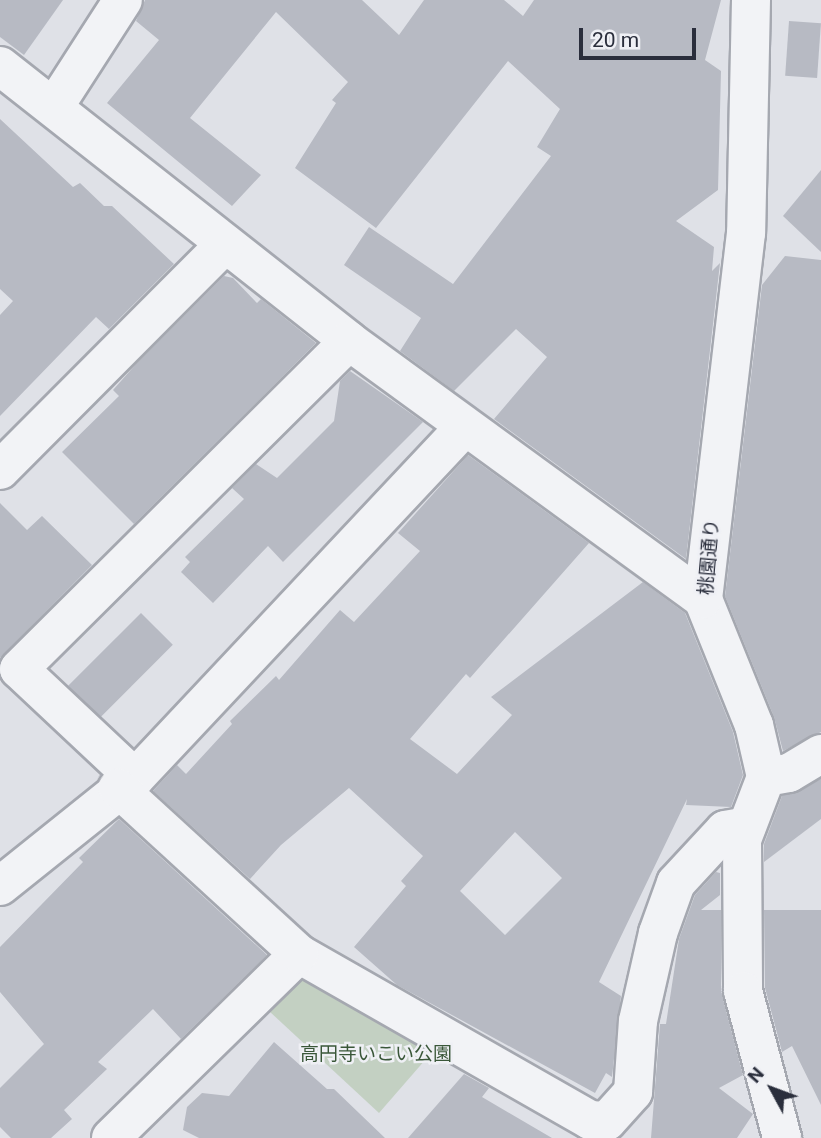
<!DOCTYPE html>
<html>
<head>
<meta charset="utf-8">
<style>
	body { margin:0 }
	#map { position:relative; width:821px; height:1138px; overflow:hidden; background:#dfe1e7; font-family:Roboto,"Noto Sans JP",sans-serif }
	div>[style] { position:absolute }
	.green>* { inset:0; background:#c3d0c2 }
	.building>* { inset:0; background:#b7bac3; transform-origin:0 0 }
	.roads { filter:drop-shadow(2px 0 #a5a8b0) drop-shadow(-2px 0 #a5a8b0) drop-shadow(0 2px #a5a8b0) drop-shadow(0 -2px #a5a8b0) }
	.minor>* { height:38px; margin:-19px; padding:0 19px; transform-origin:19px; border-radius:19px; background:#f2f3f6 }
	span { translate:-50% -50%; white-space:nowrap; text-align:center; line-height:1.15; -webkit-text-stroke:5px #eff0f5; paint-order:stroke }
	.street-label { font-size:19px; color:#2a2e3c }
	.park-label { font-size:19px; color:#3a5739 }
	.north { position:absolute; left:737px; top:1054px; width:70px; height:70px; -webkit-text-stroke:5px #eff0f5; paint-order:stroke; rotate:311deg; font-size:19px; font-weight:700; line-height:28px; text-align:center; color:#2a2e3c }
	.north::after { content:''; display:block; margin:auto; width:24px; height:32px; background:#2a2e3c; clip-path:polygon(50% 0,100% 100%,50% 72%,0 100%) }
	.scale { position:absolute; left:579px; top:28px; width:117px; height:32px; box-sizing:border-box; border:4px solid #2a2e3c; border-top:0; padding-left:9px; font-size:21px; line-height:24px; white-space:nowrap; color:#2a2e3c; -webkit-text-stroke:5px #eff0f5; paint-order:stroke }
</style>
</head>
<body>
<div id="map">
	<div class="green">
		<div style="clip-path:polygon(303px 975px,439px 1044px,379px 1113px,269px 1011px)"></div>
	</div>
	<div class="building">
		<div style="clip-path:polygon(0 0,63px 0,24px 55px,0 37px)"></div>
		<div style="clip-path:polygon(145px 0,362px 0,399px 35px,424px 0,504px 0,523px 16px,534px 0,721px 0,705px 60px,721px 71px,718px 190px,676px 221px,714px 247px,712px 271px,720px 263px,686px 559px,494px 419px,547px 357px,516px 329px,454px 391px,400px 351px,421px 318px,344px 265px,369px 227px,453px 284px,551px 156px,537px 147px,560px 109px,508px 61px,376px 228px,295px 168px,336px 103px,332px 100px,348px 82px,276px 12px,190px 118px,261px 175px,232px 206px,107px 103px,159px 40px,136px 21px)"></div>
		<div style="left:789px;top:21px;width:32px;height:55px;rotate:4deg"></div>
		<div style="clip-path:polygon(0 119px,73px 187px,80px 183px,104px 206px,112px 206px,174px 264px,109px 329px,96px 317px,0 416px,0 315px,13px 301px,0 289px)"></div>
		<div style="clip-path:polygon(821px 170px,821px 252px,783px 216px)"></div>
		<div style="clip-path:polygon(785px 256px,821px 260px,821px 732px,783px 751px,774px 717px,725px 596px,762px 285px)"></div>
		<div style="clip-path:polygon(224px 276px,233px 278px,257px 303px,261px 299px,316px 343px,134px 524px,62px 452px,119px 396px,113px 390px,137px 363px)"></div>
		<div style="clip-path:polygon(350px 371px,423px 422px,283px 562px,268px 546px,213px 603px,181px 572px,190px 562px,185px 557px,244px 499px,232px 488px,256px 464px,277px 478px,334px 421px,340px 381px)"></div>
		<div style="clip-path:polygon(evenodd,468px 455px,589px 543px,470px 678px,466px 674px,410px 739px,457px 774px,512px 715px,491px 697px,643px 582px,685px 613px,733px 732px,743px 775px,731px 807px,686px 805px,687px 799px,599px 982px,621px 996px,612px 1077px,606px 1073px,595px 1093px,397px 985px,354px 947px,406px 886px,401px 881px,423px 856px,349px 788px,281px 845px,250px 879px,153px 791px,177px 765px,186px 774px,232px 724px,230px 721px,276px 676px,279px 680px,340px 610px,354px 622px,420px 551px,398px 533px,468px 455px,515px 832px,562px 878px,505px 935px,460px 891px,515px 832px)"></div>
		<div style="clip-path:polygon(0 503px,27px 530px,42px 516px,92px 565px,0 658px)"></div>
		<div style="left:141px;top:613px;width:45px;height:103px;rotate:45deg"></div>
		<div style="clip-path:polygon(821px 779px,821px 819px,764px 862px,764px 844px,782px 796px)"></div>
		<div style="clip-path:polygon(119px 819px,267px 955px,181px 1039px,153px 1009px,98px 1062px,107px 1069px,64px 1110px,72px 1119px,51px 1138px,11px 1138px,0 1127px,0 1088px,44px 1044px,0 992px,0 947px,83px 862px,79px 858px)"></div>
		<div style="clip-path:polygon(716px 872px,720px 873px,720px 895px,701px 910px,721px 910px,721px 991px,743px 1075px,719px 1088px,753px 1114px,737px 1138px,651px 1138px,660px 1024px,666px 1024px,679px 939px,695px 895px)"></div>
		<div style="clip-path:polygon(764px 910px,821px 910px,821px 1105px,792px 1046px,782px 1052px,765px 988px)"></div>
		<div style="clip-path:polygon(274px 1042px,327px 1089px,334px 1089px,385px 1138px,199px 1138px,183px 1130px,187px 1107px,202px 1093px,229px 1096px)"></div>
		<div style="clip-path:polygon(464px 1074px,489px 1088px,482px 1097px,552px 1138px,408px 1138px)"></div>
	</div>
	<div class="roads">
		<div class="minor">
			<div style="left:751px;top:0;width:233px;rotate:91.2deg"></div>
			<div style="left:746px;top:233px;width:369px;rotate:96.7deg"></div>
			<div style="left:703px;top:599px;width:136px;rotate:68deg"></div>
			<div style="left:754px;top:725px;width:53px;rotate:77deg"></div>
			<div style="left:766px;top:777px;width:67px;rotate:110.9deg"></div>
			<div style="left:742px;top:840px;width:151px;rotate:89.6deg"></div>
			<div style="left:743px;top:991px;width:152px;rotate:75.1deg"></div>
			<div style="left:0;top:66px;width:444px;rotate:38.2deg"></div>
			<div style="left:349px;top:341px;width:438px;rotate:36.1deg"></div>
			<div style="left:54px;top:107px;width:127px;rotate:-57.2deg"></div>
			<div style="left:0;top:470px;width:319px;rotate:-45.1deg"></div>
			<div style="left:766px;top:777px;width:23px;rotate:-10deg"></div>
			<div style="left:789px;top:773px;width:37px;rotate:-31deg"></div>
			<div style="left:135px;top:778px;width:159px;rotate:-136.8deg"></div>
			<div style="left:19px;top:669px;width:465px;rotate:-44.8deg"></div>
			<div style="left:0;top:886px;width:173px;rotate:-38.7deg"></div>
			<div style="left:135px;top:778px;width:482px;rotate:-46.8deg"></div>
			<div style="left:299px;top:954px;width:335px;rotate:29.7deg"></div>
			<div style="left:590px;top:1120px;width:17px;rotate:3deg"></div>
			<div style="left:607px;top:1121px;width:39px;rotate:-48deg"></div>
			<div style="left:633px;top:1092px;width:71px;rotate:-86deg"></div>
			<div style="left:638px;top:1021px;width:90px;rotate:-77.2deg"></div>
			<div style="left:658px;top:933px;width:53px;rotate:-70.2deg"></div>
			<div style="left:676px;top:883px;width:72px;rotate:-47.2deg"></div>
			<div style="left:725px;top:830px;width:22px;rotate:-10deg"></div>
			<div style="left:111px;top:1138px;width:263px;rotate:-44.4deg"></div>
			<div style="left:299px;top:954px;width:246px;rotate:-137.5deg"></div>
		</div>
	</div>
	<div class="street-label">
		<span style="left:709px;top:557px;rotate:-85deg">桃園通り</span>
	</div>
	<div class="park-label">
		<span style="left:376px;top:1054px">高円寺いこい公園</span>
	</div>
	<div class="north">N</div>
	<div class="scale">20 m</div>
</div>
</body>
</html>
